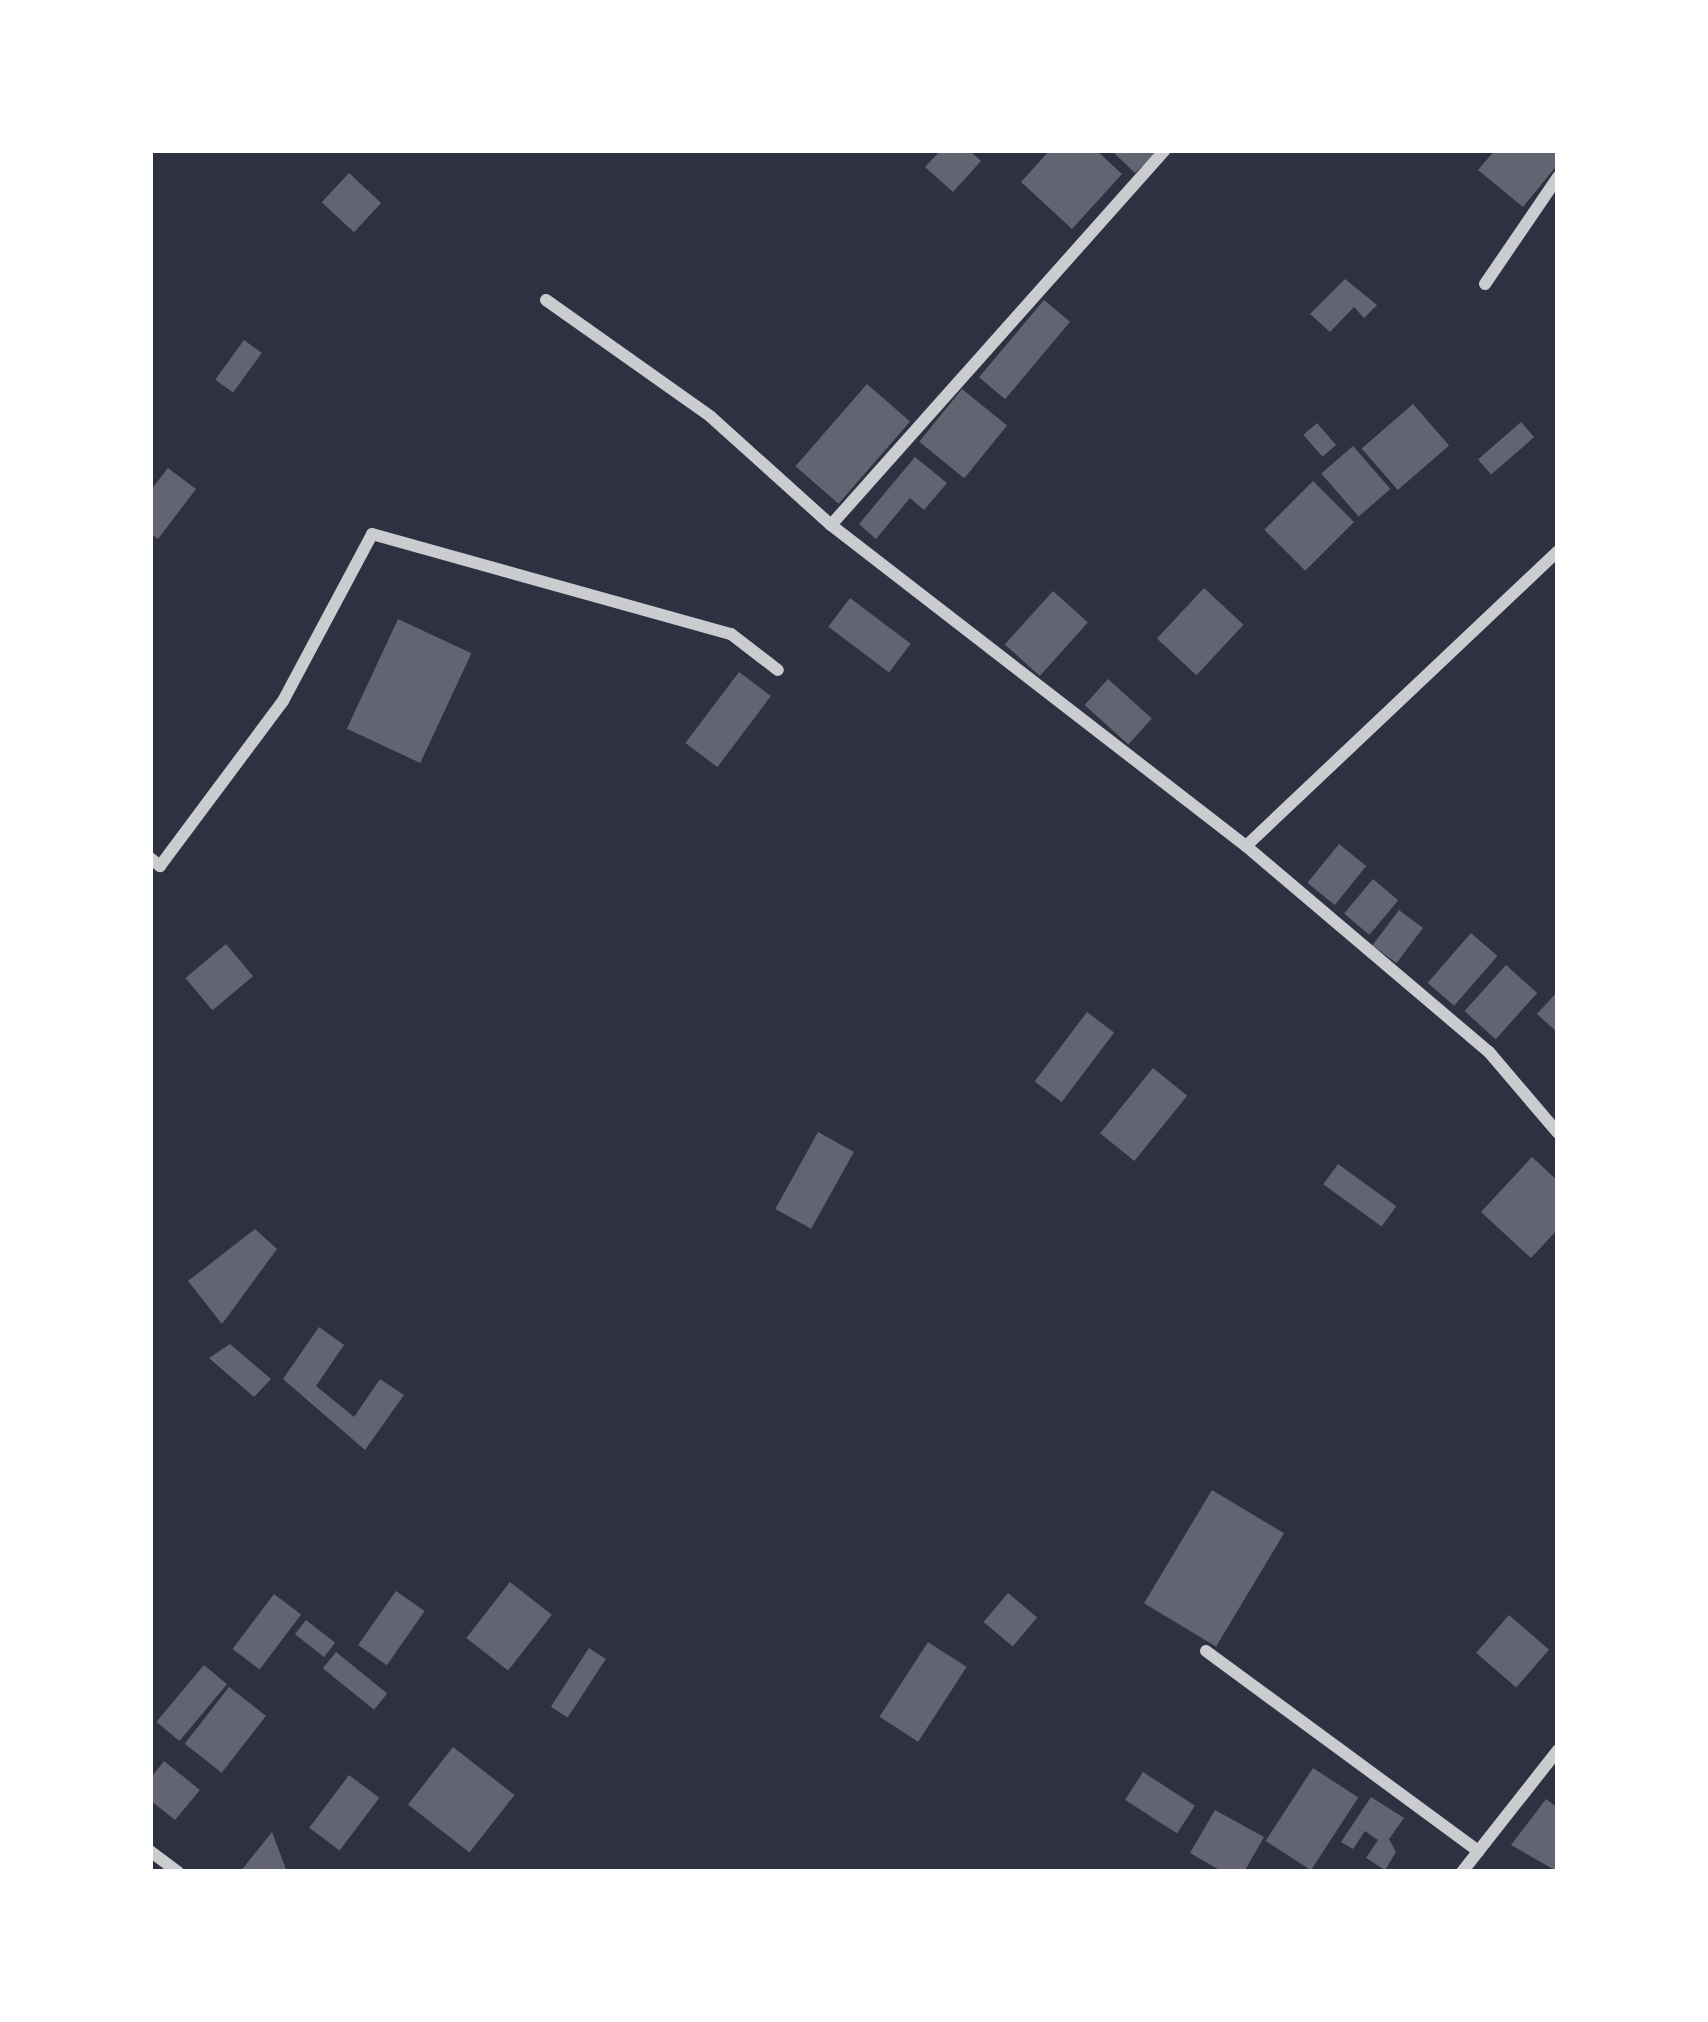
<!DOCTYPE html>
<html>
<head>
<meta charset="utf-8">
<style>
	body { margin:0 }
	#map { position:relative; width:1708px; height:2022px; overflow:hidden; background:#2d3142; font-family:"Alegreya Sans",sans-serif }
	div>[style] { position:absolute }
	.building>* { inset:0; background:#626471; transform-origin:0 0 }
	.minor>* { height:12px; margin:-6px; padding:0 6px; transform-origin:6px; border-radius:6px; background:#caccd0 }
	span { translate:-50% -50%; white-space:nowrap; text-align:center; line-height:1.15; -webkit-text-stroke:9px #fff; paint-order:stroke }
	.frame { position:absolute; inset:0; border:153px solid #fff; pointer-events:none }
</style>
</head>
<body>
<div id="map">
	<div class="building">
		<div style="clip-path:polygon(941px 150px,969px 150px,981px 161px,953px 192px,925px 167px)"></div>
		<div style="clip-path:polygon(1050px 150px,1096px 150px,1122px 174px,1072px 229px,1021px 182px)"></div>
		<div style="clip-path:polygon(1111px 150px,1159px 150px,1135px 173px)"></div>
		<div style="clip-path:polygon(1495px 150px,1558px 150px,1558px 164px,1523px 207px,1478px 170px)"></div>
		<div style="left:349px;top:173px;width:44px;height:40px;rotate:43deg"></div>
		<div style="clip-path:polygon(1345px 279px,1377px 305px,1364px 318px,1354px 307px,1330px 332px,1310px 314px)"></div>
		<div style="left:1044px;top:300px;width:34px;height:101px;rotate:40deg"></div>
		<div style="left:244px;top:340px;width:22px;height:49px;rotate:36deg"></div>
		<div style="left:867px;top:384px;width:57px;height:109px;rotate:41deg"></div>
		<div style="left:962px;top:389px;width:58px;height:68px;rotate:39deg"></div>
		<div style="left:1413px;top:404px;width:55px;height:68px;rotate:49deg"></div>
		<div style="left:1521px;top:422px;width:20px;height:57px;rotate:49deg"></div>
		<div style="left:1317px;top:423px;width:29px;height:18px;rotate:49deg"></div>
		<div style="left:1353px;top:446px;width:57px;height:42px;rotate:49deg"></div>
		<div style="clip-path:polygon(915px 457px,947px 483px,924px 510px,910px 498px,876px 539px,859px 524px)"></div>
		<div style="clip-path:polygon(168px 468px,196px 489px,158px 539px,150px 533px,150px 491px)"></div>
		<div style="left:1313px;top:481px;width:58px;height:69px;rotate:45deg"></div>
		<div style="left:1204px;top:588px;width:54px;height:69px;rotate:43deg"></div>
		<div style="left:1053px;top:591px;width:47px;height:72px;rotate:42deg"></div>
		<div style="left:850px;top:598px;width:76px;height:36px;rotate:37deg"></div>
		<div style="left:398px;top:619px;width:81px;height:121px;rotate:25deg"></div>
		<div style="left:739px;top:672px;width:40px;height:89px;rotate:37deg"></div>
		<div style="left:1108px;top:679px;width:59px;height:35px;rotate:42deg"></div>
		<div style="left:1339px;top:844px;width:35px;height:50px;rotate:39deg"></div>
		<div style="left:1373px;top:879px;width:33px;height:45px;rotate:40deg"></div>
		<div style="left:1399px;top:910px;width:30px;height:44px;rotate:37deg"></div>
		<div style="left:1471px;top:933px;width:35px;height:66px;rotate:41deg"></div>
		<div style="left:226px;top:944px;width:42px;height:53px;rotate:50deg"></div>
		<div style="left:1506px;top:965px;width:42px;height:62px;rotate:42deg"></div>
		<div style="clip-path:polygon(1558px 991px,1558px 1033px,1537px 1014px)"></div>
		<div style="left:1087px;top:1012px;width:34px;height:87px;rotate:37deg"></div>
		<div style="left:1153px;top:1068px;width:44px;height:84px;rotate:39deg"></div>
		<div style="left:818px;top:1132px;width:41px;height:88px;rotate:29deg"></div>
		<div style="clip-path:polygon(1532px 1157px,1558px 1181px,1558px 1229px,1531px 1258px,1481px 1212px)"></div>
		<div style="left:1338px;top:1164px;width:72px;height:25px;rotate:36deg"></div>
		<div style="clip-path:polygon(255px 1229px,277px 1249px,222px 1324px,188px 1281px)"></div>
		<div style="clip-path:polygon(319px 1327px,344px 1345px,316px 1386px,354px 1417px,380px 1379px,404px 1395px,365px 1450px,283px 1379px)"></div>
		<div style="clip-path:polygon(230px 1344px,271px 1379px,254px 1397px,209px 1358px)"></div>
		<div style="left:1212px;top:1490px;width:84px;height:132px;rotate:31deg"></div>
		<div style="left:510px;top:1582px;width:53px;height:71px;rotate:38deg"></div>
		<div style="left:396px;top:1591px;width:35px;height:66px;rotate:35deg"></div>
		<div style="left:1008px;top:1593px;width:38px;height:38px;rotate:40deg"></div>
		<div style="left:274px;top:1594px;width:34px;height:69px;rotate:37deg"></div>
		<div style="left:1509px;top:1615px;width:53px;height:50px;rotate:41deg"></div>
		<div style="left:306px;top:1620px;width:37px;height:18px;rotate:38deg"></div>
		<div style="left:928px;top:1642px;width:46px;height:89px;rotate:33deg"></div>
		<div style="left:589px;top:1648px;width:20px;height:70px;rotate:33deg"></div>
		<div style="left:336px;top:1652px;width:66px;height:21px;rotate:39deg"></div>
		<div style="left:204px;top:1665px;width:30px;height:74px;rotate:40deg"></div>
		<div style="left:229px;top:1687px;width:47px;height:72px;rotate:38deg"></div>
		<div style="left:453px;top:1747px;width:78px;height:73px;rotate:38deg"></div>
		<div style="clip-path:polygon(164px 1761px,200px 1790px,175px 1820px,150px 1800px,150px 1779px)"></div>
		<div style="left:1313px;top:1768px;width:54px;height:87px;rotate:33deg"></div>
		<div style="left:1143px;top:1772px;width:62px;height:33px;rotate:33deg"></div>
		<div style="left:349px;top:1775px;width:38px;height:66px;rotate:37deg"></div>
		<div style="clip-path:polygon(1371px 1797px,1404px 1818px,1389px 1839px,1396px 1852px,1385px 1870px,1366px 1858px,1378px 1840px,1365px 1831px,1353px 1849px,1341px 1842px)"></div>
		<div style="clip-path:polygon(1546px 1799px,1558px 1808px,1558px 1872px,1511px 1845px)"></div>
		<div style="clip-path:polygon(1215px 1810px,1264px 1837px,1244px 1872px,1223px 1872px,1190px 1853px)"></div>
		<div style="clip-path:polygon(272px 1832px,287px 1872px,240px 1872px)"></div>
	</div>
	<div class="minor">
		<div style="left:1485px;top:284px;width:130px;rotate:-55.7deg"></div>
		<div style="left:546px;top:300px;width:202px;rotate:35.3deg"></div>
		<div style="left:711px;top:417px;width:161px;rotate:42deg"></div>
		<div style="left:831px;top:525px;width:525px;rotate:37.72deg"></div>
		<div style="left:831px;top:525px;width:502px;rotate:-48.31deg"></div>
		<div style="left:1558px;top:551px;width:429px;rotate:136.6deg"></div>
		<div style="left:1246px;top:846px;width:319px;rotate:40.3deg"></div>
		<div style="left:1489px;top:1052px;width:106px;rotate:49.6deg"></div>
		<div style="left:150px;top:858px;width:13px;rotate:39deg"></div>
		<div style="left:160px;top:866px;width:206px;rotate:-53.3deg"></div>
		<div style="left:283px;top:701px;width:189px;rotate:-61.9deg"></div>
		<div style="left:372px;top:534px;width:373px;rotate:15.6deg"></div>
		<div style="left:731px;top:634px;width:59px;rotate:37.5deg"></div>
		<div style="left:1206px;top:1651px;width:338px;rotate:36.3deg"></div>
		<div style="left:150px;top:1851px;width:35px;rotate:37deg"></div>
		<div style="left:1462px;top:1872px;width:155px;rotate:-51.8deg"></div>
	</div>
	<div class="frame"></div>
</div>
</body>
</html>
